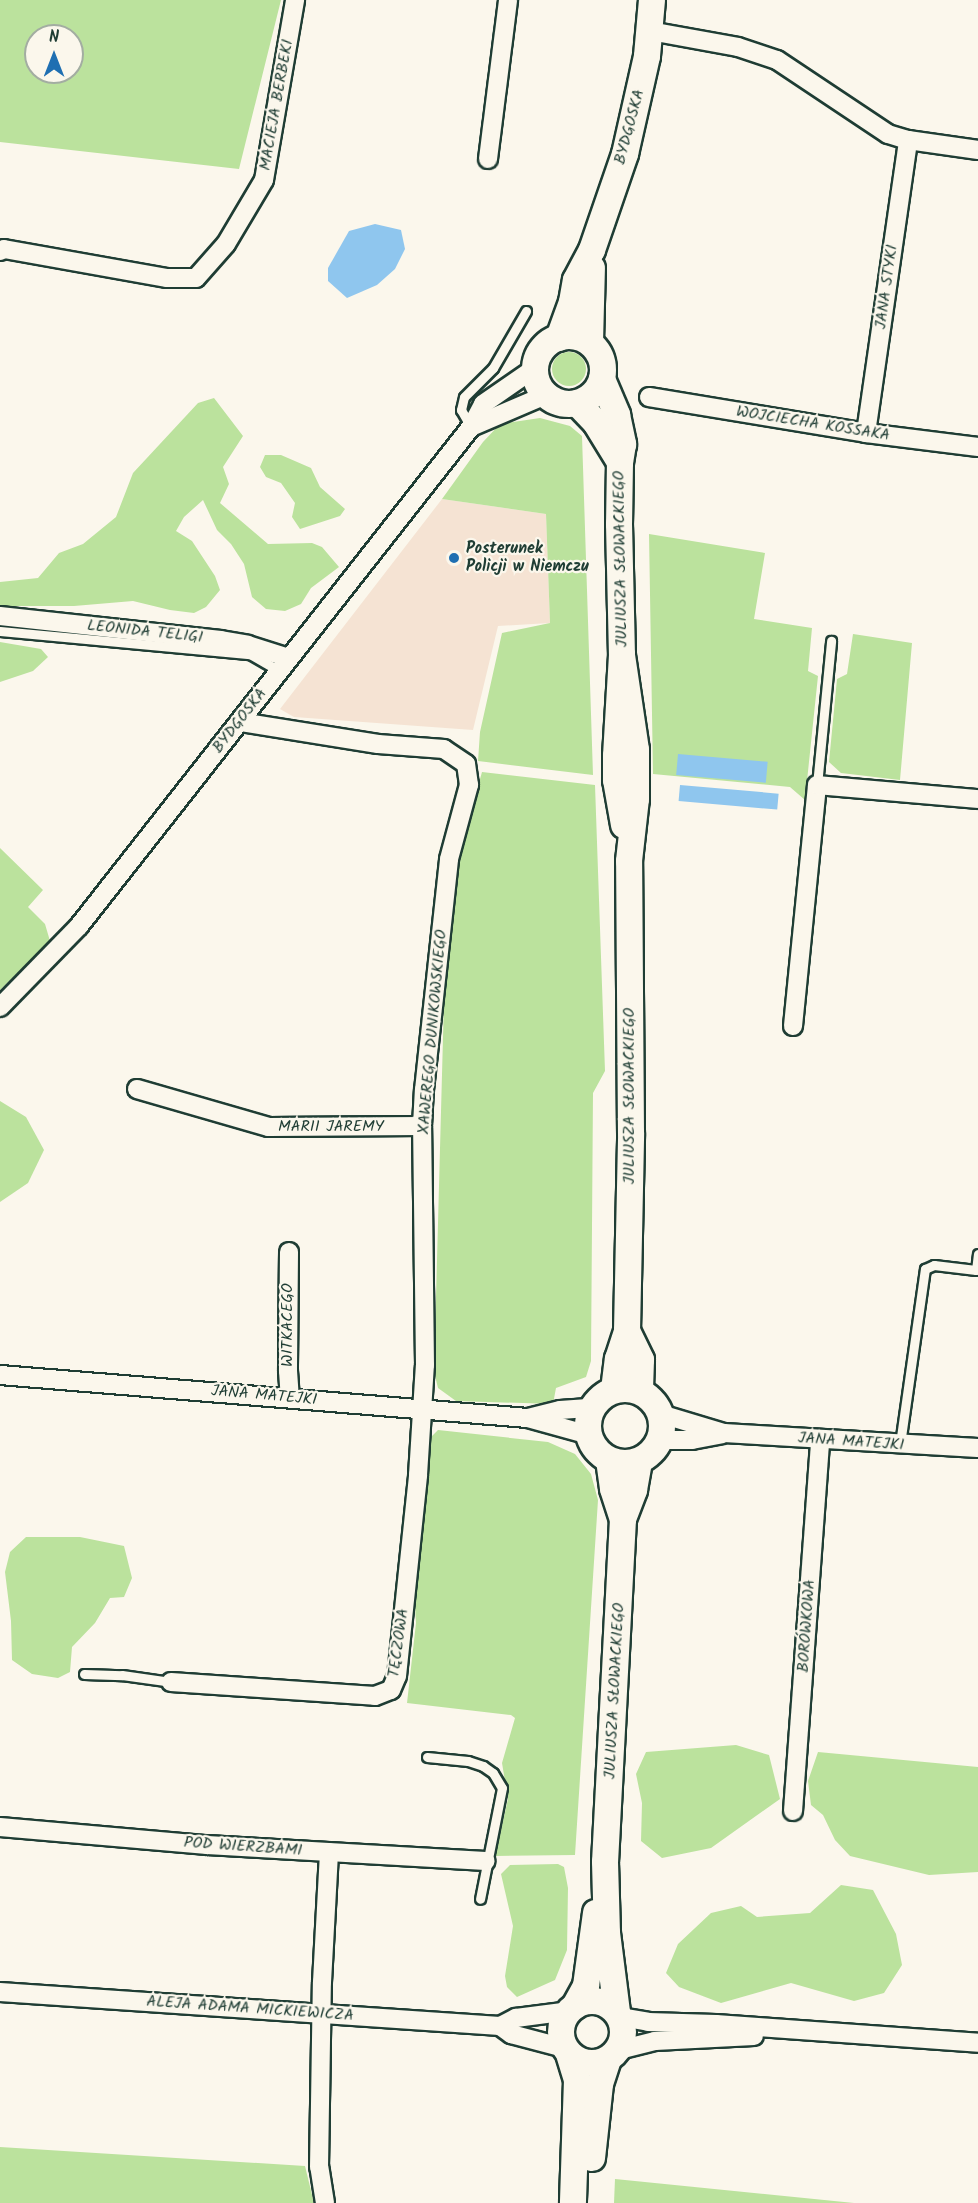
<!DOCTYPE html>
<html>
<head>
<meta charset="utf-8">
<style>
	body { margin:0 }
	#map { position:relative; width:978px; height:2203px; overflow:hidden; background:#fbf7ec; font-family:Kalam,sans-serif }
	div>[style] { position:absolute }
	.built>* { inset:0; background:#f5e3d3 }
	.green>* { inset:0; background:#bbe29d }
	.round { border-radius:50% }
	.water>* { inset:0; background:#8fc6ee; transform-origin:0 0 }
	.roads { filter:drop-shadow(2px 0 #1f3d34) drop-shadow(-2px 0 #1f3d34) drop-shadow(0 2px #1f3d34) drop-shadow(0 -2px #1f3d34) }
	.lane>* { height:9px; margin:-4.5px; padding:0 4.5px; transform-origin:4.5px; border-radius:4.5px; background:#fbf7ec }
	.street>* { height:18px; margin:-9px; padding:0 9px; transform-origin:9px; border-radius:9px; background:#fbf7ec }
	.secondary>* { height:26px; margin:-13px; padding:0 13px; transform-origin:13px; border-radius:13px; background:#fbf7ec }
	.secondary>.ring { margin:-13px; padding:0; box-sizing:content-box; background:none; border:26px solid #fbf7ec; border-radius:50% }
	.dots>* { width:16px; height:16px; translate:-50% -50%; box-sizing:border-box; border:3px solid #fbf7ec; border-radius:50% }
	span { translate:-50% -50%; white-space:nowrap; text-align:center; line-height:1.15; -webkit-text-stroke:4.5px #fbf7ec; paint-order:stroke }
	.street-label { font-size:16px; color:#1f3d34 }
	.poi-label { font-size:16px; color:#1f3d34; font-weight:700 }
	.left { translate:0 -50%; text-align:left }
	.north { position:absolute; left:24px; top:24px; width:60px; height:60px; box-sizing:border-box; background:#fbf7ec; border:2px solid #a3ada2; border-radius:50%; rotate:0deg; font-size:16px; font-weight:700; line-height:24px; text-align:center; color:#1f3d34 }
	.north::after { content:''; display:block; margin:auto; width:21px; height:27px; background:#1f6fb2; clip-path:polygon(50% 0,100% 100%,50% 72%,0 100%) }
</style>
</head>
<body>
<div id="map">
	<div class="built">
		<div style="clip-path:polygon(442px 499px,546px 514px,550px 623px,498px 626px,473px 730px,294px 717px,280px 709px)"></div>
	</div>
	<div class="green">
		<div style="clip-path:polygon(evenodd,0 0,281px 0,239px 169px,0 142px,0 0,36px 36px,72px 36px,72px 72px,36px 72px,36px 36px)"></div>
		<div class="round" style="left:552px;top:352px;width:34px;height:34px"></div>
		<div style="clip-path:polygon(214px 398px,243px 436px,223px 467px,229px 484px,220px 503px,268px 544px,312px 543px,322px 547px,339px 567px,311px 588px,301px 604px,285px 611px,266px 609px,252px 597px,244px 564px,231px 544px,217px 530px,203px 500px,184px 517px,176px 531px,192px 541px,215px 576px,220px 590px,206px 607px,194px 613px,170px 610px,133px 601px,74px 606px,0 606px,0 582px,38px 578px,59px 553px,83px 544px,116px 517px,133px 473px,198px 403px)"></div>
		<div style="clip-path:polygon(540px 418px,570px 426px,582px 436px,593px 775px,478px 761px,480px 732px,502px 633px,550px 623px,546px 514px,442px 499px,483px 442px,500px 424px)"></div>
		<div style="clip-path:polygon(265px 455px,281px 455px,311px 468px,320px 487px,345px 509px,340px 516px,300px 529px,292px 517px,295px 503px,281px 483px,266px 477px,260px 467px)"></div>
		<div style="clip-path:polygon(649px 534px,765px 553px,754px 619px,812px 628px,808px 671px,818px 676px,805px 800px,790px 787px,653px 774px)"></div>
		<div style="clip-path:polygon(853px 634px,912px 643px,900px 780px,841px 773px,829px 762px,837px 679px,847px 674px)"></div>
		<div style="clip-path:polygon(0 642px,41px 649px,48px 657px,33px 671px,0 682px)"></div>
		<div style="clip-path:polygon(482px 772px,595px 785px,605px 1071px,593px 1093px,591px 1361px,586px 1377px,556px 1388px,553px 1404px,456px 1401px,438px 1388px,434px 1372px,444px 1000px,457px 860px)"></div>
		<div style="clip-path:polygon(0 848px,43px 890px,28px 907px,45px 924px,50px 941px,0 990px)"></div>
		<div style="clip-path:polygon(0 1101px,26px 1117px,44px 1150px,28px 1183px,0 1202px)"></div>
		<div style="clip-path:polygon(438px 1430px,548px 1442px,575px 1454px,591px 1474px,598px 1500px,575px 1855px,495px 1856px,508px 1799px,502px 1763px,515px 1718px,511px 1715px,407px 1703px,416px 1623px,413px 1574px,429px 1439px)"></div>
		<div style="clip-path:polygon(26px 1537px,80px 1537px,124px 1546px,132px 1578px,124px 1597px,110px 1598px,95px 1623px,72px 1647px,70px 1672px,58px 1678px,32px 1674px,12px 1660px,11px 1621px,5px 1572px,10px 1552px)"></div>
		<div style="clip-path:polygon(736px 1745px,769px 1755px,780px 1799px,711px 1848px,662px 1858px,641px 1841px,642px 1803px,636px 1774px,646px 1752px)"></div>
		<div style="clip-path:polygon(818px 1752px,978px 1767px,978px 1872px,929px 1875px,850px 1856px,835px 1840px,823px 1815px,811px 1805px,808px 1781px)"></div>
		<div style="clip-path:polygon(558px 1864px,564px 1867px,568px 1888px,567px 1950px,555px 1980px,517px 1997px,507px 1987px,505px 1976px,513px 1926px,501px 1874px,510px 1865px)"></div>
		<div style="clip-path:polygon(841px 1885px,873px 1890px,896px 1934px,902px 1965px,884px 1993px,854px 2001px,791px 1983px,721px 2003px,679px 1987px,666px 1973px,678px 1944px,711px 1913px,741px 1906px,757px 1917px,810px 1913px)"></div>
		<div style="clip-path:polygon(0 2147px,305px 2166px,314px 2203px,0 2203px)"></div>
		<div style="clip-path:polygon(615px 2179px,854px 2203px,614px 2203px)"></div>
	</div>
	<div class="water">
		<div style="clip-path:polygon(375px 224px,401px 230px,405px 249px,395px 269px,377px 285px,347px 298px,328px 281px,328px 268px,349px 231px)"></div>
		<div style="left:678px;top:754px;width:90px;height:21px;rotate:5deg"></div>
		<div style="left:680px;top:785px;width:99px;height:16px;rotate:5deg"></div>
	</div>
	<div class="roads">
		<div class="lane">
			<div style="left:471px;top:427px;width:20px;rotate:-120deg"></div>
			<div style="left:461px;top:410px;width:13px;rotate:-77deg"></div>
			<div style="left:464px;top:397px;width:41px;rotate:-45deg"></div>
			<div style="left:493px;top:368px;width:66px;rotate:-59.9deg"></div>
			<div style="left:0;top:631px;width:251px;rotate:5.3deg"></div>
			<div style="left:250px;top:654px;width:34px;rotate:30deg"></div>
			<div style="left:817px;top:785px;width:145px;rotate:-84.4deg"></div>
			<div style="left:900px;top:1444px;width:177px;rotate:-81.9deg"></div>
			<div style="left:925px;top:1269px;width:10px;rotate:-24deg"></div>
			<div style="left:934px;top:1265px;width:42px;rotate:6.8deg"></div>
			<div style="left:976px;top:1270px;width:16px;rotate:-83deg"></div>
			<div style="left:84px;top:1674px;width:38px;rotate:2deg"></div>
			<div style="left:122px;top:1675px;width:49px;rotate:8.1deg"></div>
			<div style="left:427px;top:1757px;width:41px;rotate:5.6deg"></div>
			<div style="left:468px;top:1761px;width:16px;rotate:18deg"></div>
			<div style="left:483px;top:1766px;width:12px;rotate:35deg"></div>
			<div style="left:493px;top:1773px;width:17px;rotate:59deg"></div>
			<div style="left:502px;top:1788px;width:113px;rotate:101.2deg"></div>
		</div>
		<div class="street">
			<div style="left:650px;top:31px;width:89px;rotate:10.3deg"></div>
			<div style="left:738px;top:47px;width:41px;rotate:18.4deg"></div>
			<div style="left:777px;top:60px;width:133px;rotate:33.7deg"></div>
			<div style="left:888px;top:134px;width:21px;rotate:17deg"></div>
			<div style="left:908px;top:140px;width:71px;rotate:8.1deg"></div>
			<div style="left:488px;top:159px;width:160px;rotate:-82.8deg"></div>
			<div style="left:0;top:251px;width:4px;rotate:-27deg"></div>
			<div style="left:4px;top:249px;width:166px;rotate:10.1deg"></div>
			<div style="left:167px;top:278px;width:29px"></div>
			<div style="left:196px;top:278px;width:45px;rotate:-48.6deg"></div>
			<div style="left:226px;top:244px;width:74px;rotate:-59.3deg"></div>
			<div style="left:264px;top:180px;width:183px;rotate:-80.2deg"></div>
			<div style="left:649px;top:397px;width:220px;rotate:9.4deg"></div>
			<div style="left:866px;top:433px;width:113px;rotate:7.1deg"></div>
			<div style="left:471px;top:427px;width:82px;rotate:-23.1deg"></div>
			<div style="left:866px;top:433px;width:296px;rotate:-81.8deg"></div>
			<div style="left:0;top:616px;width:222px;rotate:6.2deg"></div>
			<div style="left:221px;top:640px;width:27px;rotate:10deg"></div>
			<div style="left:248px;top:645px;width:43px;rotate:17.6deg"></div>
			<div style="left:0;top:1007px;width:113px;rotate:-45.7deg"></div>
			<div style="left:79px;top:926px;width:635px;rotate:-51.85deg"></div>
			<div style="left:471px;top:427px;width:26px;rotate:-62deg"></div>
			<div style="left:483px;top:404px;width:63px;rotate:-34.7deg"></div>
			<div style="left:793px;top:1026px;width:242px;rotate:-84.3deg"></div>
			<div style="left:817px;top:785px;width:162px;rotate:5deg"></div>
			<div style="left:137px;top:1089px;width:137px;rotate:16.1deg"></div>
			<div style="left:269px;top:1127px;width:153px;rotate:-0.4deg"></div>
			<div style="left:289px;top:1252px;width:119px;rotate:90.5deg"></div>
			<div style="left:288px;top:1371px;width:27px;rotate:86deg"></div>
			<div style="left:0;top:1375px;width:530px;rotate:4.66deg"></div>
			<div style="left:528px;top:1418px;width:63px;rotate:15.6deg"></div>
			<div style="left:661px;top:1414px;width:66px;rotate:16.8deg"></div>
			<div style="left:724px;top:1433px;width:254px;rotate:3.4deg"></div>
			<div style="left:528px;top:1418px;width:33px;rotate:-14deg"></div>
			<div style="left:560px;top:1410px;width:32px;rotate:-4deg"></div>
			<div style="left:660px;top:1440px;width:32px"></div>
			<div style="left:692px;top:1440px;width:31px;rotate:-11deg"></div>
			<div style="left:171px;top:1682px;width:204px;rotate:3.9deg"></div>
			<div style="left:375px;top:1696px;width:17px;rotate:-21deg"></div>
			<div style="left:391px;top:1690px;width:15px;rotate:-67deg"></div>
			<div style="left:397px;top:1676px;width:202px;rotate:-84deg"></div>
			<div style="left:418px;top:1475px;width:110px;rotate:-86.4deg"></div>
			<div style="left:425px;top:1365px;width:239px;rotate:-90.7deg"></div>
			<div style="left:422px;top:1126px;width:36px;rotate:-87deg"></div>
			<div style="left:424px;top:1090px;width:232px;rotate:-83.8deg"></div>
			<div style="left:449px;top:859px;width:77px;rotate:-74.9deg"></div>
			<div style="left:469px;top:785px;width:21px;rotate:-98deg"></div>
			<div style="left:466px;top:764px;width:27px;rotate:-146deg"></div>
			<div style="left:444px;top:749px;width:66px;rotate:-175.7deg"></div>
			<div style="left:378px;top:744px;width:140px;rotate:-170.9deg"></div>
			<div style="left:793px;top:1811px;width:372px;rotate:-85.8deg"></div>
			<div style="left:0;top:1827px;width:208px;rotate:5deg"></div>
			<div style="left:207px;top:1845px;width:279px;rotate:3.3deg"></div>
			<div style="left:0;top:1992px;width:501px;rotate:3.89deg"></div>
			<div style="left:500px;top:2026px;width:18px;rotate:-27deg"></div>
			<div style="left:516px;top:2018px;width:53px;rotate:-7.5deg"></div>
			<div style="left:621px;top:2017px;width:27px;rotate:10deg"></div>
			<div style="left:648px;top:2022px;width:68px;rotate:1.7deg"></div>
			<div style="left:716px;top:2024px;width:263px;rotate:4.1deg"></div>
			<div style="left:500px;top:2026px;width:14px;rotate:36deg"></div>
			<div style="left:511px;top:2034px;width:55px;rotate:14.8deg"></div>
			<div style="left:619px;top:2050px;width:37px;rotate:-14deg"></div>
			<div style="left:655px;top:2041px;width:99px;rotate:-2.9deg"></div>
			<div style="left:325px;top:2203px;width:36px;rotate:-99deg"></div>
			<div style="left:319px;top:2167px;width:185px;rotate:-89.1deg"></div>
			<div style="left:322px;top:1982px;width:130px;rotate:-86.9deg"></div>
		</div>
		<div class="secondary">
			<div class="ring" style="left:535px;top:336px;width:42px;height:42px"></div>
			<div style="left:559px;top:338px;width:38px;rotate:-70deg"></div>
			<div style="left:572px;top:302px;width:22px;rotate:-80deg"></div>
			<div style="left:576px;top:280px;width:34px;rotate:-62deg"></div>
			<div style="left:592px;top:250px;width:102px;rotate:-71deg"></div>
			<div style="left:625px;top:154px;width:100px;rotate:-77.3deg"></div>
			<div style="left:647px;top:56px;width:56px;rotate:-84.9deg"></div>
			<div style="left:590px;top:342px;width:74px;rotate:-88.5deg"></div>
			<div style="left:602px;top:379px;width:39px;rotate:67deg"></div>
			<div style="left:617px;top:415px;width:30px;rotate:78deg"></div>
			<div style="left:623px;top:444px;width:18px;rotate:99deg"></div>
			<div style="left:620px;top:462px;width:62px;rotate:90.9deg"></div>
			<div style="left:619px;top:524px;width:131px;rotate:88.7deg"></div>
			<div style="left:622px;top:655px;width:101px;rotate:93.4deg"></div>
			<div style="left:616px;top:756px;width:24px;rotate:90deg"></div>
			<div style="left:616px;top:780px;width:46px;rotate:79.9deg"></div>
			<div style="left:577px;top:403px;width:28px;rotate:46deg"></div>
			<div style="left:596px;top:423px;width:46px;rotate:58.4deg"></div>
			<div style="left:627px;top:1331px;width:32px;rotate:64deg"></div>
			<div style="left:641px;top:1360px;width:31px;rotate:92deg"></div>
			<div class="ring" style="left:588px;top:1389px;width:48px;height:48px"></div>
			<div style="left:614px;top:1390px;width:31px;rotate:-83deg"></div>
			<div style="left:618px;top:1359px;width:29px;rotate:-72deg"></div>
			<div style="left:627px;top:1331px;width:198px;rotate:-88.8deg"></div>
			<div style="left:631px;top:1133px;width:272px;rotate:-90.4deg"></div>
			<div style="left:629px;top:861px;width:62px;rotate:-83.6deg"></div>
			<div style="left:636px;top:799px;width:49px;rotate:-90deg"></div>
			<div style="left:636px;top:750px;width:96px;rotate:-98.4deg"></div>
			<div style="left:609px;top:1460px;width:29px;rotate:82deg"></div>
			<div style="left:613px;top:1489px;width:32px;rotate:72deg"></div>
			<div style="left:623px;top:1519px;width:343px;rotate:93deg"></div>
			<div style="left:605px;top:1862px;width:71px;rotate:88.4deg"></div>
			<div style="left:607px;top:1933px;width:80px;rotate:82.8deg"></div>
			<div style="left:623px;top:1519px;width:31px;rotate:-69deg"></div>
			<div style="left:634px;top:1490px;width:29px;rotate:-80deg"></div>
			<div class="ring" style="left:561px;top:2001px;width:36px;height:36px"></div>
			<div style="left:575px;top:2006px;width:23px;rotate:-61deg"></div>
			<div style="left:586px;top:1986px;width:74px;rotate:-82.2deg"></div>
			<div style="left:569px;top:2054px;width:27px;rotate:73deg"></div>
			<div style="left:577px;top:2080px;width:123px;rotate:91.9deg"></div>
			<div style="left:592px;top:2158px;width:74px;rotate:-83.8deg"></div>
			<div style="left:600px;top:2084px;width:25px;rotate:-72deg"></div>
		</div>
	</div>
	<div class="dots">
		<div style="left:454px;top:558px;background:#1f6fb2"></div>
	</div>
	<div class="street-label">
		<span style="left:277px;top:105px;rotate:-80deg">MACIEJA BERBEKI</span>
		<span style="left:630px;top:127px;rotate:-75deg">BYDGOSKA</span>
		<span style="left:887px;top:287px;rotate:-82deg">JANA STYKI</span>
		<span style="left:813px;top:424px;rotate:9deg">WOJCIECHA KOSSAKA</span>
		<span style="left:621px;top:559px;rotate:-91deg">JULIUSZA SŁOWACKIEGO</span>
		<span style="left:145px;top:632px;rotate:6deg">LEONIDA TELIGI</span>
		<span style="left:240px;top:721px;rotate:-52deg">BYDGOSKA</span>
		<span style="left:433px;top:1032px;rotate:-85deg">XAWEREGO DUNIKOWSKIEGO</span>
		<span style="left:630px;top:1096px;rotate:-90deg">JULIUSZA SŁOWACKIEGO</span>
		<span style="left:331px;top:1127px">MARII JAREMY</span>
		<span style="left:288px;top:1325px;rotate:-90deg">WITKACEGO</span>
		<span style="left:264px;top:1396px;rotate:5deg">JANA MATEJKI</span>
		<span style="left:851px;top:1442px;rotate:4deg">JANA MATEJKI</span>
		<span style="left:807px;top:1626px;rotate:-86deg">BORÓWKOWA</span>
		<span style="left:399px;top:1643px;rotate:-82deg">TĘCZOWA</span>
		<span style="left:615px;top:1691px;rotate:-87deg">JULIUSZA SŁOWACKIEGO</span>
		<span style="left:243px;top:1847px;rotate:4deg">POD WIERZBAMI</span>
		<span style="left:250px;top:2009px;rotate:4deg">ALEJA ADAMA MICKIEWICZA</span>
	</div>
	<div class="poi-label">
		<span class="left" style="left:466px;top:558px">Posterunek<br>Policji w Niemczu</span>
	</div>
	<div class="north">N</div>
</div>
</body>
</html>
